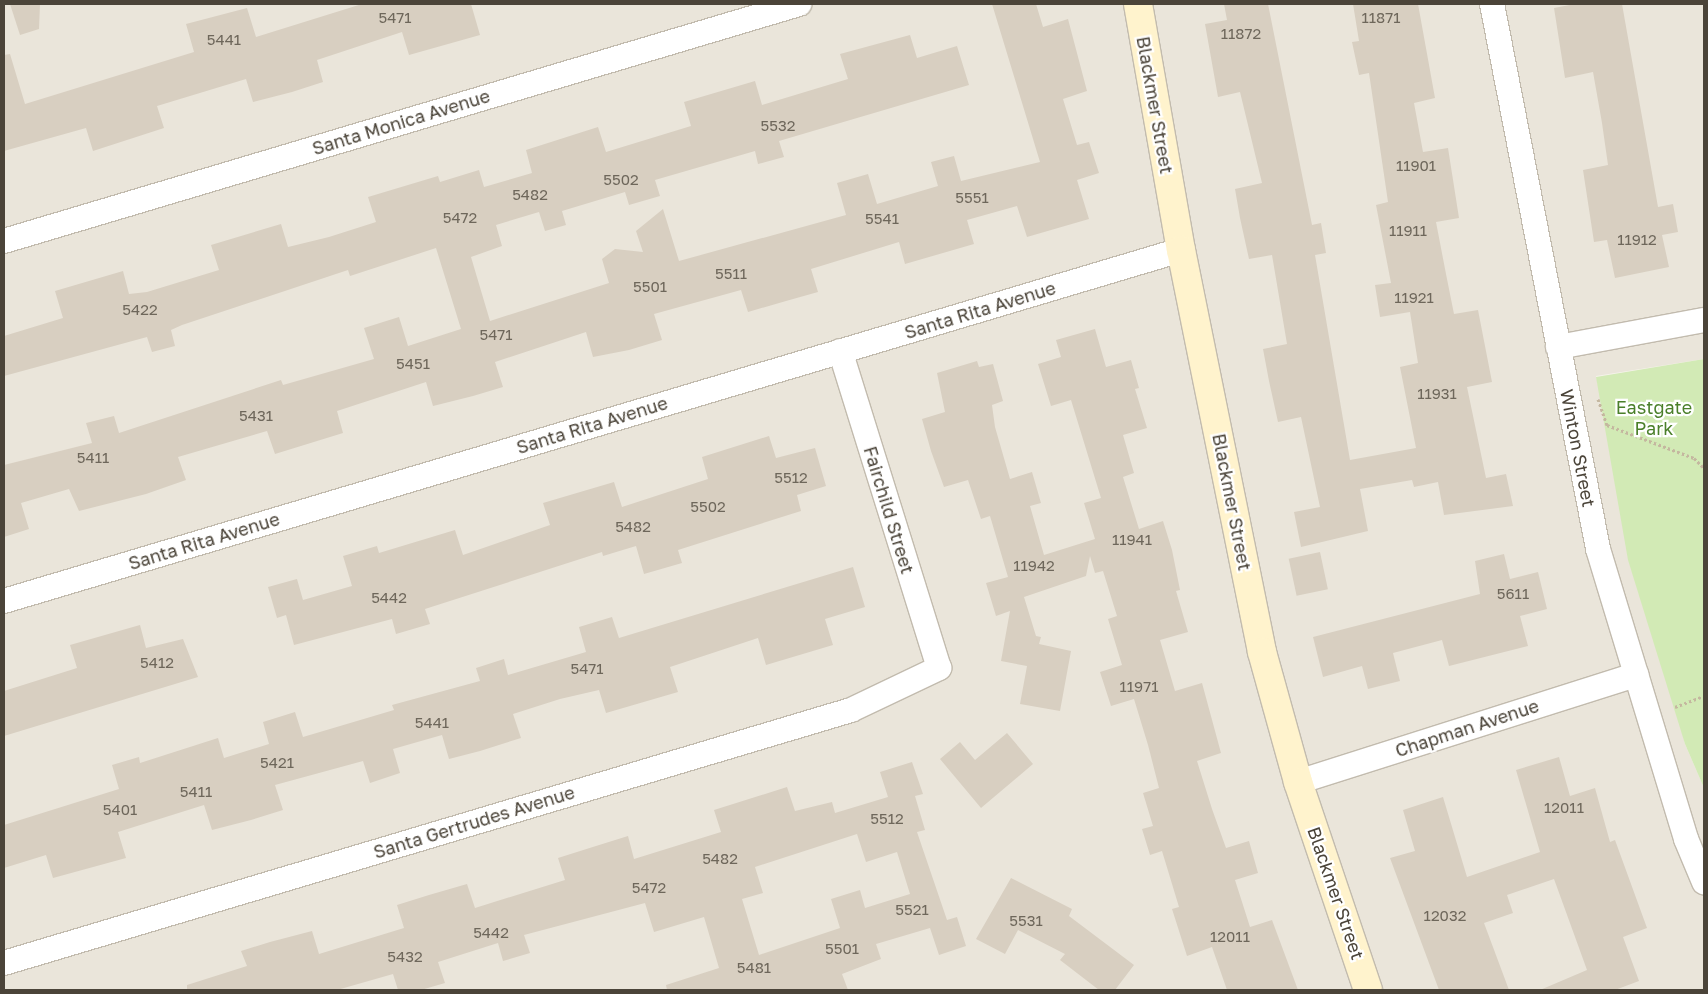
<!DOCTYPE html>
<html>
<head>
<meta charset="utf-8">
<style>
	body { margin:0 }
	#map { position:relative; width:1708px; height:994px; overflow:hidden; background:#f6f3ec; font-family:"Golos Text",sans-serif }
	div>[style] { position:absolute }
	.residential>* { inset:0; background:#eae5da }
	.green>* { inset:0; background:#d2eab5 }
	.building>* { inset:0; background:#d8cfc1; transform-origin:0 0 }
	.path>* { height:3px; margin-top:-1.5px; transform-origin:0; background:repeating-linear-gradient(90deg,#c4b79f 0 2.5px,transparent 0 5px) }
	.roads { filter:drop-shadow(1px 0 #c2bbae) drop-shadow(-1px 0 #c2bbae) drop-shadow(0 1px #c2bbae) drop-shadow(0 -1px #c2bbae) }
	.street>* { height:24px; margin:-12px; padding:0 12px; transform-origin:12px; border-radius:12px; background:#fff }
	.secondary>* { height:28px; margin:-14px; padding:0 14px; transform-origin:14px; border-radius:14px; background:#fff3cd }
	span { translate:-50% -50%; white-space:nowrap; text-align:center; line-height:1.15; -webkit-text-stroke:4.5px #fff; paint-order:stroke }
	.number-label { font-size:15px; color:#6e675b }
	.number-label span { -webkit-text-stroke-width:0 }
	.street-label { font-size:18px; color:#4b4439 }
	.park-label { font-size:18px; color:#4a7f2a }
	.frame { position:absolute; inset:0; border:5px solid #4b4439; pointer-events:none }
</style>
</head>
<body>
<div id="map">
	<div class="residential">
		<div style="clip-path:polygon(4px 4px,1704px 4px,1704px 359px,1596px 376px,1685px 744px,1704px 788px,1704px 990px,4px 990px)"></div>
	</div>
	<div class="green">
		<div style="clip-path:polygon(1704px 359px,1704px 788px,1685px 744px,1628px 560px,1596px 377px)"></div>
	</div>
	<div class="building">
		<div style="clip-path:polygon(10px 4px,40px 4px,39px 29px,20px 35px)"></div>
		<div style="clip-path:polygon(362px 4px,471px 4px,480px 35px,409px 55px,402px 32px,317px 60px,323px 82px,292px 92px,253px 102px,246px 79px,157px 106px,164px 128px,93px 151px,86px 128px,4px 151px,4px 55px,10px 54px,25px 104px,194px 52px,186px 24px,247px 8px,256px 37px)"></div>
		<div style="clip-path:polygon(992px 4px,1036px 4px,1043px 27px,1068px 19px,1087px 91px,1063px 99px,1077px 145px,1089px 142px,1099px 173px,1077px 180px,1089px 219px,1027px 237px,1017px 206px,967px 220px,974px 244px,905px 264px,899px 242px,811px 269px,818px 292px,786px 301px,748px 312px,741px 290px,654px 314px,662px 340px,629px 350px,593px 357px,586px 332px,495px 362px,503px 387px,473px 396px,433px 406px,426px 382px,337px 411px,343px 433px,275px 454px,267px 431px,178px 457px,186px 480px,146px 494px,79px 511px,69px 489px,21px 503px,29px 529px,4px 537px,4px 465px,92px 443px,86px 423px,114px 416px,119px 433px,281px 380px,283px 385px,374px 359px,364px 328px,399px 317px,408px 346px,461px 329px,436px 248px,350px 276px,348px 270px,182px 325px,171px 330px,175px 346px,152px 352px,147px 337px,4px 376px,4px 336px,63px 318px,55px 291px,123px 271px,129px 294px,147px 292px,219px 270px,211px 245px,281px 224px,288px 247px,329px 237px,376px 222px,368px 197px,438px 176px,440px 182px,479px 170px,484px 187px,532px 173px,526px 150px,598px 127px,606px 152px,691px 126px,684px 102px,755px 81px,762px 105px,848px 79px,840px 54px,910px 35px,917px 58px,957px 46px,969px 85px,779px 141px,784px 157px,758px 164px,755px 151px,655px 180px,660px 196px,629px 205px,625px 192px,562px 211px,566px 225px,545px 231px,539px 212px,496px 225px,502px 246px,471px 257px,490px 321px,609px 283px,602px 259px,615px 249px,643px 252px,636px 231px,663px 209px,679px 261px,846px 215px,837px 183px,868px 174px,877px 204px,938px 186px,931px 162px,954px 156px,961px 181px,1040px 162px)"></div>
		<div style="clip-path:polygon(1224px 4px,1268px 4px,1312px 225px,1321px 223px,1326px 253px,1315px 255px,1350px 460px,1416px 448px,1400px 367px,1418px 363px,1410px 312px,1380px 317px,1375px 285px,1391px 283px,1376px 205px,1388px 202px,1369px 73px,1359px 75px,1352px 42px,1359px 41px,1353px 4px,1418px 4px,1435px 98px,1414px 103px,1423px 152px,1448px 148px,1459px 218px,1436px 222px,1446px 274px,1454px 314px,1478px 310px,1492px 382px,1467px 387px,1486px 478px,1506px 474px,1513px 506px,1444px 515px,1438px 482px,1414px 487px,1412px 480px,1360px 489px,1368px 531px,1301px 547px,1294px 512px,1320px 507px,1301px 417px,1278px 422px,1269px 381px,1263px 349px,1287px 344px,1272px 255px,1249px 259px,1240px 218px,1235px 189px,1262px 183px,1240px 92px,1218px 97px,1205px 24px,1227px 20px)"></div>
		<div style="clip-path:polygon(1575px 4px,1622px 4px,1658px 207px,1673px 204px,1678px 232px,1662px 235px,1669px 267px,1615px 278px,1607px 240px,1594px 242px,1583px 170px,1608px 165px,1602px 123px,1593px 72px,1565px 78px,1554px 8px)"></div>
		<div style="clip-path:polygon(1095px 329px,1106px 367px,1131px 360px,1139px 388px,1135px 389px,1147px 428px,1123px 435px,1134px 473px,1123px 477px,1139px 529px,1163px 521px,1172px 550px,1180px 590px,1176px 591px,1188px 632px,1160px 640px,1175px 691px,1202px 683px,1221px 753px,1197px 761px,1212px 809px,1226px 848px,1249px 841px,1258px 873px,1235px 880px,1250px 927px,1272px 920px,1298px 990px,1227px 990px,1212px 947px,1187px 956px,1172px 909px,1179px 907px,1162px 851px,1150px 855px,1142px 829px,1153px 826px,1143px 793px,1159px 788px,1148px 745px,1134px 699px,1111px 706px,1100px 672px,1122px 665px,1108px 619px,1117px 616px,1103px 571px,1095px 573px,1090px 556px,1086px 576px,1024px 597px,1036px 636px,1041px 637px,1039px 644px,1071px 651px,1060px 711px,1020px 704px,1027px 666px,1001px 661px,1010px 611px,996px 616px,986px 583px,1008px 577px,990px 516px,981px 519px,968px 480px,944px 487px,931px 451px,922px 419px,945px 412px,937px 373px,977px 361px,979px 367px,993px 364px,1003px 401px,992px 405px,995px 427px,1010px 479px,1032px 472px,1041px 503px,1030px 506px,1044px 555px,1095px 539px,1084px 503px,1101px 498px,1071px 400px,1051px 406px,1038px 364px,1061px 357px,1056px 340px)"></div>
		<div style="clip-path:polygon(769px 436px,776px 458px,815px 448px,826px 486px,797px 495px,801px 511px,678px 550px,682px 563px,644px 574px,636px 546px,603px 556px,602px 552px,425px 609px,430px 624px,396px 634px,392px 619px,294px 645px,286px 615px,277px 618px,268px 587px,297px 579px,303px 600px,352px 586px,343px 556px,377px 546px,379px 553px,455px 530px,463px 555px,550px 525px,543px 503px,614px 482px,622px 507px,708px 479px,702px 457px)"></div>
		<div style="left:1320px;top:552px;width:38px;height:32px;rotate:78deg"></div>
		<div style="clip-path:polygon(1504px 554px,1510px 579px,1538px 572px,1547px 609px,1520px 616px,1528px 646px,1449px 666px,1442px 640px,1393px 653px,1400px 681px,1368px 689px,1362px 666px,1323px 677px,1313px 637px,1480px 594px,1475px 561px)"></div>
		<div style="clip-path:polygon(853px 567px,865px 607px,825px 619px,833px 645px,766px 665px,758px 638px,670px 667px,678px 692px,606px 713px,599px 690px,560px 699px,513px 714px,521px 738px,480px 751px,449px 759px,442px 735px,393px 749px,400px 773px,370px 783px,363px 761px,275px 785px,283px 810px,251px 820px,212px 830px,204px 805px,118px 832px,126px 858px,53px 878px,46px 855px,4px 868px,4px 825px,119px 789px,112px 765px,139px 757px,140px 763px,218px 738px,224px 758px,269px 744px,263px 722px,295px 712px,303px 737px,394px 710px,392px 705px,480px 681px,476px 668px,504px 659px,508px 675px,586px 652px,579px 627px,612px 617px,619px 638px)"></div>
		<div style="clip-path:polygon(140px 625px,146px 648px,183px 639px,198px 677px,4px 736px,4px 691px,77px 668px,70px 645px)"></div>
		<div style="clip-path:polygon(1007px 733px,1033px 764px,981px 808px,940px 759px,960px 742px,975px 760px)"></div>
		<div style="clip-path:polygon(1559px 757px,1570px 796px,1595px 788px,1610px 842px,1615px 840px,1647px 928px,1623px 937px,1639px 981px,1615px 990px,1540px 990px,1587px 970px,1554px 879px,1507px 895px,1513px 913px,1484px 923px,1509px 990px,1439px 990px,1390px 858px,1415px 851px,1403px 810px,1443px 797px,1467px 877px,1540px 852px,1516px 770px)"></div>
		<div style="clip-path:polygon(evenodd,912px 762px,923px 794px,915px 796px,925px 830px,917px 832px,947px 920px,957px 917px,966px 946px,939px 955px,930px 928px,876px 944px,881px 959px,842px 974px,848px 990px,667px 990px,666px 985px,719px 968px,704px 917px,654px 932px,645px 903px,524px 935px,530px 953px,503px 961px,498px 943px,438px 962px,445px 983px,421px 990px,398px 990px,393px 974px,337px 990px,187px 990px,187px 985px,247px 966px,241px 951px,270px 942px,312px 931px,319px 954px,404px 928px,397px 905px,429px 895px,467px 884px,475px 908px,565px 880px,558px 858px,596px 846px,628px 836px,634px 859px,721px 832px,714px 810px,787px 787px,795px 811px,832px 802px,835px 813px,888px 797px,880px 772px,912px 762px,857px 834px,866px 862px,897px 852px,910px 894px,865px 908px,860px 890px,831px 899px,840px 928px,759px 955px,742px 899px,763px 893px,755px 867px,857px 834px)"></div>
		<div style="clip-path:polygon(1011px 878px,1072px 909px,1069px 916px,1134px 965px,1115px 990px,1099px 990px,1060px 960px,1065px 954px,1018px 930px,1005px 954px,976px 939px)"></div>
	</div>
	<div class="path">
		<div style="left:1598px;top:399px;width:28px;rotate:71deg"></div>
		<div style="left:1607px;top:425px;width:93px;rotate:20.8deg"></div>
		<div style="left:1694px;top:458px;width:14px;rotate:45deg"></div>
		<div style="left:1675px;top:707px;width:31px;rotate:-21deg"></div>
	</div>
	<div class="roads">
		<div class="street">
			<div style="left:1492px;top:4px;width:555px;rotate:78.99deg"></div>
			<div style="left:1598px;top:549px;width:303px;rotate:73.1deg"></div>
			<div style="left:1686px;top:839px;width:47px;rotate:67.3deg"></div>
			<div style="left:4px;top:241px;width:830px;rotate:-16.6deg"></div>
			<div style="left:1558px;top:347px;width:148px;rotate:-10.5deg"></div>
			<div style="left:4px;top:601px;width:1228px;rotate:-16.61deg"></div>
			<div style="left:1298px;top:782px;width:355px;rotate:-17.6deg"></div>
			<div style="left:4px;top:963px;width:884px;rotate:-16.63deg"></div>
			<div style="left:851px;top:710px;width:98px;rotate:-25.5deg"></div>
			<div style="left:939px;top:668px;width:332px;rotate:-107.3deg"></div>
		</div>
		<div class="secondary">
			<div style="left:1138px;top:4px;width:250px;rotate:80.1deg"></div>
			<div style="left:1181px;top:250px;width:410px;rotate:78.6deg"></div>
			<div style="left:1262px;top:652px;width:135px;rotate:74.5deg"></div>
			<div style="left:1298px;top:782px;width:219px;rotate:71.4deg"></div>
		</div>
	</div>
	<div class="number-label">
		<span style="left:395px;top:18px">5471</span>
		<span style="left:1381px;top:18px">11871</span>
		<span style="left:1241px;top:34px">11872</span>
		<span style="left:224px;top:40px">5441</span>
		<span style="left:778px;top:126px">5532</span>
		<span style="left:1416px;top:166px">11901</span>
		<span style="left:621px;top:180px">5502</span>
		<span style="left:530px;top:195px">5482</span>
		<span style="left:972px;top:198px">5551</span>
		<span style="left:460px;top:218px">5472</span>
		<span style="left:882px;top:219px">5541</span>
		<span style="left:1408px;top:231px">11911</span>
		<span style="left:1637px;top:240px">11912</span>
		<span style="left:731px;top:274px">5511</span>
		<span style="left:650px;top:287px">5501</span>
		<span style="left:1414px;top:298px">11921</span>
		<span style="left:140px;top:310px">5422</span>
		<span style="left:496px;top:335px">5471</span>
		<span style="left:413px;top:364px">5451</span>
		<span style="left:1437px;top:394px">11931</span>
		<span style="left:256px;top:416px">5431</span>
		<span style="left:93px;top:458px">5411</span>
		<span style="left:791px;top:478px">5512</span>
		<span style="left:708px;top:507px">5502</span>
		<span style="left:633px;top:527px">5482</span>
		<span style="left:1132px;top:540px">11941</span>
		<span style="left:1034px;top:566px">11942</span>
		<span style="left:1513px;top:594px">5611</span>
		<span style="left:389px;top:598px">5442</span>
		<span style="left:157px;top:663px">5412</span>
		<span style="left:587px;top:669px">5471</span>
		<span style="left:1139px;top:687px">11971</span>
		<span style="left:432px;top:723px">5441</span>
		<span style="left:277px;top:763px">5421</span>
		<span style="left:196px;top:792px">5411</span>
		<span style="left:1564px;top:808px">12011</span>
		<span style="left:120px;top:810px">5401</span>
		<span style="left:887px;top:819px">5512</span>
		<span style="left:720px;top:859px">5482</span>
		<span style="left:649px;top:888px">5472</span>
		<span style="left:912px;top:910px">5521</span>
		<span style="left:1445px;top:916px">12032</span>
		<span style="left:1026px;top:921px">5531</span>
		<span style="left:491px;top:933px">5442</span>
		<span style="left:1230px;top:937px">12011</span>
		<span style="left:842px;top:949px">5501</span>
		<span style="left:405px;top:957px">5432</span>
		<span style="left:754px;top:968px">5481</span>
	</div>
	<div class="street-label">
		<span style="left:1155px;top:105px;rotate:80deg">Blackmer Street</span>
		<span style="left:401px;top:122px;rotate:-17deg">Santa Monica Avenue</span>
		<span style="left:980px;top:310px;rotate:-17deg">Santa Rita Avenue</span>
		<span style="left:592px;top:425px;rotate:-17deg">Santa Rita Avenue</span>
		<span style="left:1578px;top:448px;rotate:79deg">Winton Street</span>
		<span style="left:1232px;top:502px;rotate:79deg">Blackmer Street</span>
		<span style="left:889px;top:510px;rotate:73deg">Fairchild Street</span>
		<span style="left:204px;top:541px;rotate:-17deg">Santa Rita Avenue</span>
		<span style="left:1467px;top:728px;rotate:-18deg">Chapman Avenue</span>
		<span style="left:474px;top:822px;rotate:-17deg">Santa Gertrudes Avenue</span>
		<span style="left:1336px;top:893px;rotate:71deg">Blackmer Street</span>
	</div>
	<div class="park-label">
		<span style="left:1654px;top:418px">Eastgate<br>Park</span>
	</div>
	<div class="frame"></div>
</div>
</body>
</html>
